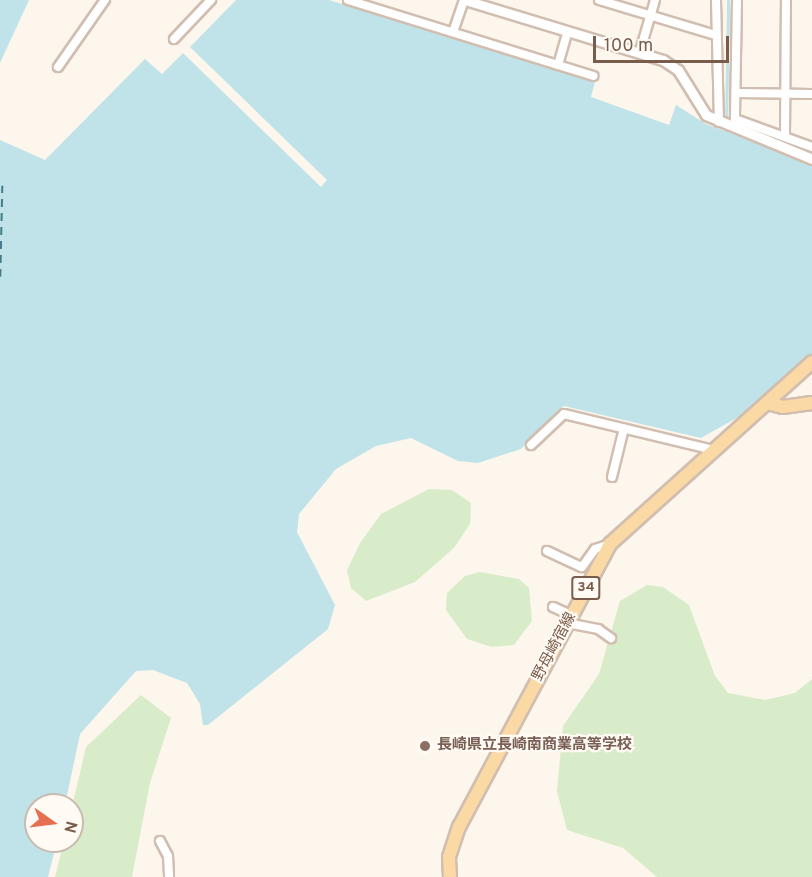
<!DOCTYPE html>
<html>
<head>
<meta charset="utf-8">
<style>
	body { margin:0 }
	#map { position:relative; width:812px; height:877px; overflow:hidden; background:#fdf6ec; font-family:Overpass,"Noto Sans JP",sans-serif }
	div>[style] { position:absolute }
	.green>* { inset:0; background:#d8ecc9 }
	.water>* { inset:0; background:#bfe3e8 }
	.stream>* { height:3px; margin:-1.5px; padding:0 1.5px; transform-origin:1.5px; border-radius:1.5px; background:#bfe3e8 }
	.ferry>* { height:1.5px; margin-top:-0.75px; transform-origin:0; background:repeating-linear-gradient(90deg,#437c86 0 8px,transparent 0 14px) }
	.roads { filter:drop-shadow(2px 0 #d1beb0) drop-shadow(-2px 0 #d1beb0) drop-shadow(0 2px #d1beb0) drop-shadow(0 -2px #d1beb0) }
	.minor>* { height:8px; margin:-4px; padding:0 4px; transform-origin:4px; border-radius:4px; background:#fff }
	.tertiary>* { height:9px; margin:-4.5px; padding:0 4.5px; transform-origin:4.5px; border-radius:4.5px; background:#fff }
	.primary>* { height:12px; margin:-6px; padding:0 6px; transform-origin:6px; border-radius:6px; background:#fbd9a5 }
	.dots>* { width:16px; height:16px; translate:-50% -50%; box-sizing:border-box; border:3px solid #fffaf3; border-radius:50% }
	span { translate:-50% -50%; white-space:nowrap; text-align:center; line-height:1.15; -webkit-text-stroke:4.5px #fffaf3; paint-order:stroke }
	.shield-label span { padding:2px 4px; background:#fffaf3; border:2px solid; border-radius:4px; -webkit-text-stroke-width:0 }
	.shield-label { font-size:14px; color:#7a5c4d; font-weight:700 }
	.street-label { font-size:15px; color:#7a5c4d }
	.education-label { font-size:15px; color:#785e54; font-weight:700 }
	.left { translate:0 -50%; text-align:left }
	.north { position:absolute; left:24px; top:793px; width:60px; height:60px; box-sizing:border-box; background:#fffaf3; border:2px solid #cabbb1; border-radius:50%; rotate:104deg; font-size:16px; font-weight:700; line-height:24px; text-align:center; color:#7a5c4d }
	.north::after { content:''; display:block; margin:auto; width:21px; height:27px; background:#e76f51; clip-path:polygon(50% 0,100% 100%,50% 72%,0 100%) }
	.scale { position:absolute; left:593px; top:36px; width:136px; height:27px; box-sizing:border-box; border:3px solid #7a5c4d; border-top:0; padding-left:8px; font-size:18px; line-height:21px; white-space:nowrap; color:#7a5c4d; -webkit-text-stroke:4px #fffaf3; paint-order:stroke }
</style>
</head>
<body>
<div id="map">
	<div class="green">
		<div style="clip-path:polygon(429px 489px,452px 490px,471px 503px,470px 524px,454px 548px,415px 582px,366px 601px,351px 588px,347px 570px,360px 543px,381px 514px)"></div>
		<div style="clip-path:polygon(480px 572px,519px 579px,529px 588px,532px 621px,514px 645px,492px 647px,467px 639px,446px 610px,447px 593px,465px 576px)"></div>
		<div style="clip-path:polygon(647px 585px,663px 587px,689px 605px,715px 676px,728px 693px,765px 700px,795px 693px,812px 679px,812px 877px,657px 877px,623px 848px,567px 830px,557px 791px,563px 726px,599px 674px,620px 601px)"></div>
		<div style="clip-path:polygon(141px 695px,171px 718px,150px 783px,132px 877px,55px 877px,64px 841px,72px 841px,72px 807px,86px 747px)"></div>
	</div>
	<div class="water">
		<div style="clip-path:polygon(0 0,29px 0,0 63px)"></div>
		<div style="clip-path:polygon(236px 0,329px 0,595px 82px,591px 97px,669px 125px,676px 105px,706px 124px,812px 164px,812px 356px,749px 411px,701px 438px,564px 406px,521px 449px,478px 463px,458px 461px,411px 438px,376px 446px,336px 469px,299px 514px,297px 532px,335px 605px,328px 629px,208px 725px,203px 725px,200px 704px,187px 683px,153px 670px,136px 671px,80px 734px,65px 805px,36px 805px,36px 841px,57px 841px,48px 877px,0 877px,0 140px,45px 160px,145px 59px,162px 74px,183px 53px,321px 187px,327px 180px,190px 47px)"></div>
	</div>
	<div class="stream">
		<div style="left:726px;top:133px;width:133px;rotate:-89.1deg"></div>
	</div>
	<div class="ferry">
		<div style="left:0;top:277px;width:91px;rotate:-88.7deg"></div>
	</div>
	<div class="roads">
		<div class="minor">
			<div style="left:348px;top:0;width:257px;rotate:17.2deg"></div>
			<div style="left:599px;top:0;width:122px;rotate:16.7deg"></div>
			<div style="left:716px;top:0;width:122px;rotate:88.6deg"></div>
			<div style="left:737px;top:0;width:119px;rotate:91deg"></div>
			<div style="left:735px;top:119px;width:82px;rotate:20deg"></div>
			<div style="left:453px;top:32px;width:34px;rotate:-71deg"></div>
			<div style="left:174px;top:39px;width:54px;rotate:-46.5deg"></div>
			<div style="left:640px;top:51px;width:53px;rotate:-73.6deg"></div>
			<div style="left:558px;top:65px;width:35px;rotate:-74deg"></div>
			<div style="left:58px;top:67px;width:82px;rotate:-55deg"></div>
			<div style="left:737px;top:93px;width:75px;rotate:0.8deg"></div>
			<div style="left:785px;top:137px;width:137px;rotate:-89.6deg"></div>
			<div style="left:531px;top:445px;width:45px;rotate:-43.2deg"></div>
			<div style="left:564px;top:414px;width:150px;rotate:13.5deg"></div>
			<div style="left:612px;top:477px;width:50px;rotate:-76.2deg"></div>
			<div style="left:547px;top:551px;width:38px;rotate:25deg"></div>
			<div style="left:582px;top:567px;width:22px;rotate:-54deg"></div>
			<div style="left:595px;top:549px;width:16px;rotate:-18deg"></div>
			<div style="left:553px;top:607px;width:20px;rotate:24deg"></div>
			<div style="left:567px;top:623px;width:32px;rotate:11deg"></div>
			<div style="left:598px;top:629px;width:16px;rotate:35deg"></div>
			<div style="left:160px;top:841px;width:17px;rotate:62deg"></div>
			<div style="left:168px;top:856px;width:21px;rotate:87deg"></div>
		</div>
		<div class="tertiary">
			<div style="left:465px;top:0;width:207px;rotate:16.9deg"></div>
			<div style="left:663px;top:60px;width:18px;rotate:34deg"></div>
			<div style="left:678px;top:70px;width:53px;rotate:58.1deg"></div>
			<div style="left:706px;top:115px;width:115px;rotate:22.5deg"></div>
		</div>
		<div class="primary">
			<div style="left:767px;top:403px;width:16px;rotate:14deg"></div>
			<div style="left:783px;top:407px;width:29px;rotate:-8deg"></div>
			<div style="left:450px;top:877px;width:20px;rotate:-93deg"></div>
			<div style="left:449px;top:857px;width:32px;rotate:-72deg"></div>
			<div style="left:459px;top:827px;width:321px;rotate:-61.9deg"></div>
			<div style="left:610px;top:544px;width:272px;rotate:-42deg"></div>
		</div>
	</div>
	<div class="dots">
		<div style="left:425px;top:746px;background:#8d6e63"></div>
	</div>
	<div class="shield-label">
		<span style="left:586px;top:588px">34</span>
	</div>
	<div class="street-label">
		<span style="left:555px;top:647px;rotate:-62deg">野母崎宿線</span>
	</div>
	<div class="education-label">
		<span class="left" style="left:437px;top:746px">長崎県立長崎南商業高等学校</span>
	</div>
	<div class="north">N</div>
	<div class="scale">100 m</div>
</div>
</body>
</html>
